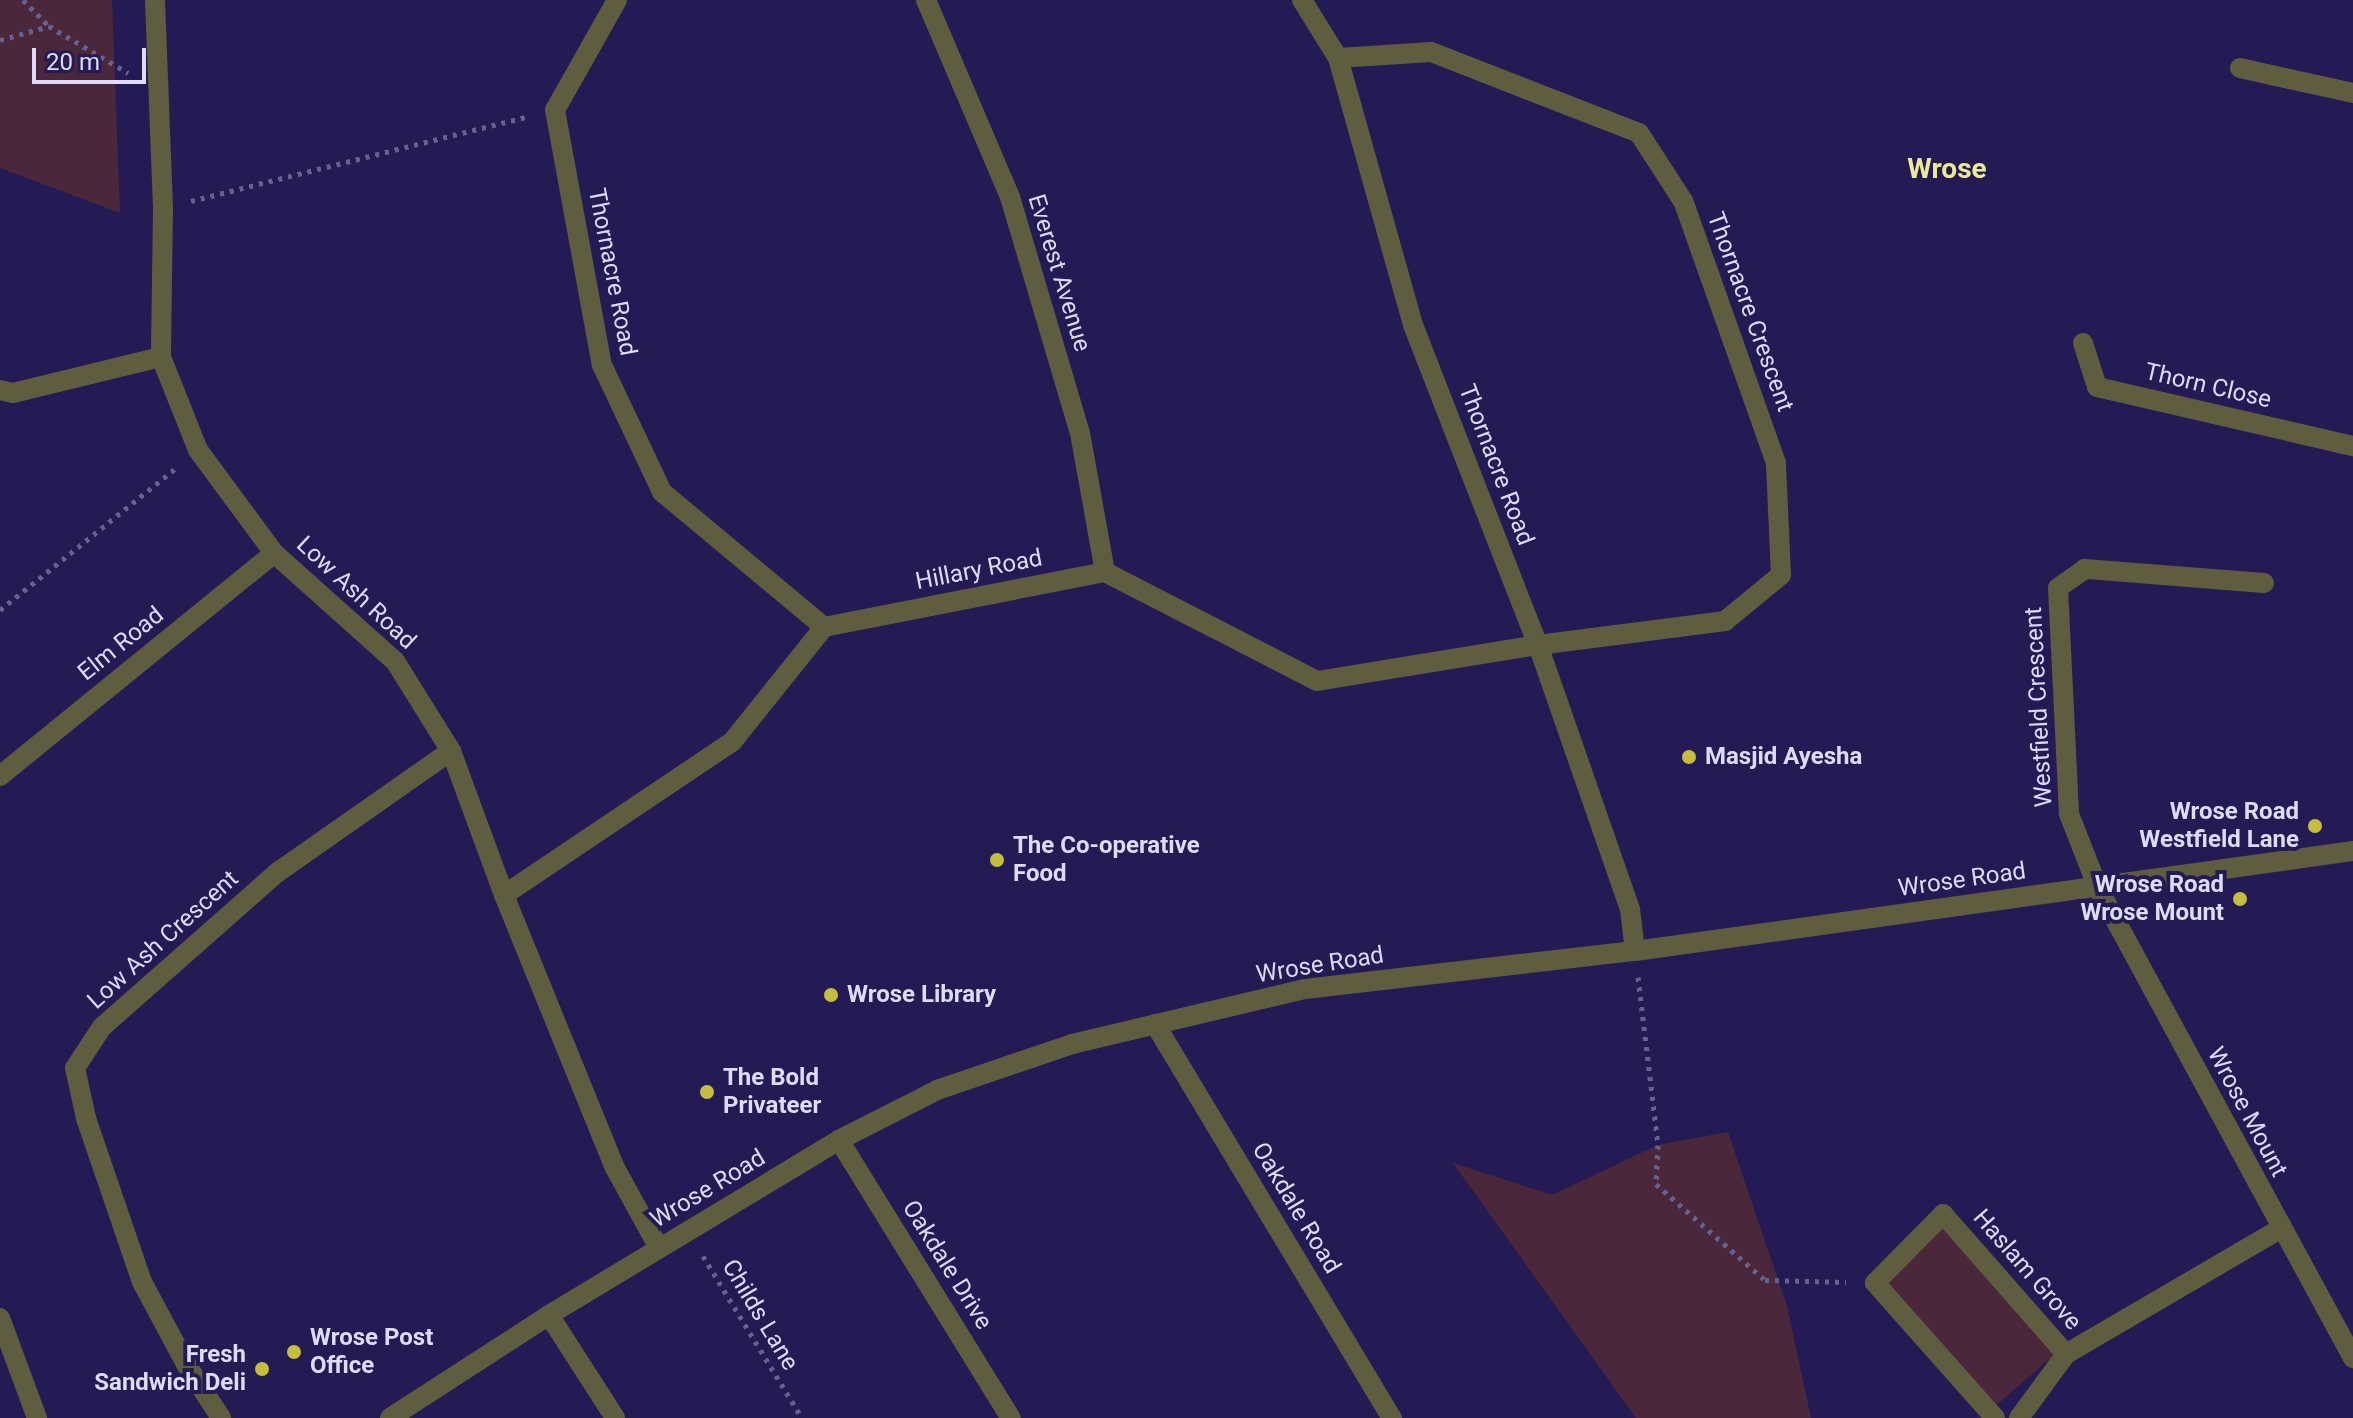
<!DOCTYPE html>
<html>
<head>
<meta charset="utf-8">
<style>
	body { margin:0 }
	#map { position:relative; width:2353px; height:1418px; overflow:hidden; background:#251b54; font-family:Roboto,sans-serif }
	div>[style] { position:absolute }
	.green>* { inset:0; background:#4a273b; transform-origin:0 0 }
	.path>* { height:5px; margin-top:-2.5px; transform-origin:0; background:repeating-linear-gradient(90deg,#676190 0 4px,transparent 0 10px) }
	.minor>* { height:20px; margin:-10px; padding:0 10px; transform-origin:10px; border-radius:10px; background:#5e5d3f }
	.tertiary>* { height:20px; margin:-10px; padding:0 10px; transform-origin:10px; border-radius:10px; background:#5e5d3f }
	.dots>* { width:22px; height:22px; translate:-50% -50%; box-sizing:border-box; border:4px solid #251b54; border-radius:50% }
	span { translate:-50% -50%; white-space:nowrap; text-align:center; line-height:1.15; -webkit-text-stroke:8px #251b54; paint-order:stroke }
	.street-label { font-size:24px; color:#ddddfa }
	.poi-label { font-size:24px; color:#ddddfa; font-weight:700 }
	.left { translate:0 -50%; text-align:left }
	.right { translate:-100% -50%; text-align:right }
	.quarter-label { font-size:28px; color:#ece999; font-weight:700 }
	.scale { position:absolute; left:32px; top:48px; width:114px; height:36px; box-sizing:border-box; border:4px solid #ddddfa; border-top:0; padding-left:10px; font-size:24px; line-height:28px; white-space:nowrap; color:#ddddfa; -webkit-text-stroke:6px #251b54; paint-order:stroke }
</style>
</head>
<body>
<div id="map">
	<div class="green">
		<div style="clip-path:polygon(0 0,112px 0,120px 213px,0 168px)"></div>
		<div style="clip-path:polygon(1728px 1132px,1787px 1306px,1811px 1418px,1636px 1418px,1453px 1163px,1552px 1195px,1658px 1145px)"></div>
		<div style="left:1943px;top:1225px;width:171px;height:81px;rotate:49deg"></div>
	</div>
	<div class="path">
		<div style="left:23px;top:0;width:37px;rotate:45deg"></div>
		<div style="left:49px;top:26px;width:92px;rotate:30.7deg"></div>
		<div style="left:0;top:40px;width:51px;rotate:-15.9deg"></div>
		<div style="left:191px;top:201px;width:345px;rotate:-14.1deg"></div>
		<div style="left:0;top:610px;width:226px;rotate:-38.9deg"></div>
		<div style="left:1638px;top:977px;width:169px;rotate:83.2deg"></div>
		<div style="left:1658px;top:1145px;width:39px;rotate:93deg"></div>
		<div style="left:1656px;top:1184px;width:145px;rotate:41.4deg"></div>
		<div style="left:1765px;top:1280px;width:81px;rotate:1.4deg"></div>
		<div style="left:703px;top:1256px;width:190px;rotate:58.6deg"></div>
	</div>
	<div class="minor">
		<div style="left:155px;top:0;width:208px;rotate:87.8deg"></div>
		<div style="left:163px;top:208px;width:149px;rotate:90.8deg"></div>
		<div style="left:161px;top:357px;width:100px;rotate:68.3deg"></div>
		<div style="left:198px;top:450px;width:128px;rotate:53.6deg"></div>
		<div style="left:274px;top:553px;width:162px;rotate:41.8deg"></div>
		<div style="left:395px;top:661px;width:106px;rotate:58.1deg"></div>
		<div style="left:451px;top:751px;width:153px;rotate:69.8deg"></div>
		<div style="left:504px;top:895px;width:295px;rotate:67.9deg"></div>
		<div style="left:615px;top:1168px;width:91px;rotate:61.2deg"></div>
		<div style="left:617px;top:0;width:126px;rotate:119.4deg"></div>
		<div style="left:555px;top:110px;width:259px;rotate:79.6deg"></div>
		<div style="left:602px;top:365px;width:140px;rotate:64.7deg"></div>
		<div style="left:662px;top:492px;width:211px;rotate:39.8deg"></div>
		<div style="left:926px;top:0;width:214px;rotate:66.9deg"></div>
		<div style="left:1010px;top:197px;width:246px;rotate:73.5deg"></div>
		<div style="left:1080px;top:433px;width:141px;rotate:79.8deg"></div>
		<div style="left:1302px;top:0;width:68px;rotate:58.2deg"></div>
		<div style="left:1338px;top:58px;width:277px;rotate:74.3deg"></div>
		<div style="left:1413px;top:325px;width:344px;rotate:68.7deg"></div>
		<div style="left:1538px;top:645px;width:280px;rotate:70.8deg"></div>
		<div style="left:1630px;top:909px;width:42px;rotate:83.2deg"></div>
		<div style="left:2240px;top:68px;width:116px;rotate:12.5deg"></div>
		<div style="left:2083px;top:343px;width:46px;rotate:72.3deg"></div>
		<div style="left:2097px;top:387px;width:263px;rotate:13deg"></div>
		<div style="left:0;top:390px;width:13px;rotate:13deg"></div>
		<div style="left:13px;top:393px;width:152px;rotate:-13.7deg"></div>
		<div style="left:2264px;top:583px;width:180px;rotate:-175.5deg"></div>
		<div style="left:2085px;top:569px;width:33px;rotate:145deg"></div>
		<div style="left:2058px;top:588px;width:226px;rotate:87.2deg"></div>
		<div style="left:2069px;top:814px;width:79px;rotate:68.6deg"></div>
		<div style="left:2098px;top:888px;width:535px;rotate:61.52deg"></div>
		<div style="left:0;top:776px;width:353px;rotate:-39.1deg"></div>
		<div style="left:504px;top:895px;width:275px;rotate:-33.9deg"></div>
		<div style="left:732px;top:742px;width:147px;rotate:-51.3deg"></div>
		<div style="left:824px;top:627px;width:286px;rotate:-11.1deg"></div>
		<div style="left:1105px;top:572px;width:238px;rotate:27.2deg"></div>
		<div style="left:1317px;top:681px;width:224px;rotate:-9.3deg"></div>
		<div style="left:1538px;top:645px;width:189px;rotate:-7.3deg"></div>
		<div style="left:1725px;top:621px;width:72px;rotate:-39.4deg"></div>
		<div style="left:1781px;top:575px;width:112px;rotate:-92.6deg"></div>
		<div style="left:1776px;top:463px;width:278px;rotate:-109.5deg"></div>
		<div style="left:1683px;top:201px;width:81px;rotate:-122.9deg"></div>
		<div style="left:1639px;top:133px;width:223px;rotate:-158.7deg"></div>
		<div style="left:1431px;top:52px;width:93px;rotate:176.3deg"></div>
		<div style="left:1155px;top:1024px;width:460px;rotate:59deg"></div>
		<div style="left:839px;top:1140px;width:327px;rotate:58.3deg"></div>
		<div style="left:549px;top:1315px;width:122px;rotate:57.3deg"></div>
		<div style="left:0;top:1318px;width:107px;rotate:69.7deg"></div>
		<div style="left:221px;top:1418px;width:64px;rotate:-122.9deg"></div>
		<div style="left:186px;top:1364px;width:93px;rotate:-118.2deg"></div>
		<div style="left:142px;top:1282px;width:173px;rotate:-108.9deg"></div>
		<div style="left:86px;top:1118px;width:51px;rotate:-102.4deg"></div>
		<div style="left:75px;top:1068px;width:49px;rotate:-56.6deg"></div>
		<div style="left:102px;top:1027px;width:235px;rotate:-41.4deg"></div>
		<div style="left:278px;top:872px;width:211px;rotate:-35deg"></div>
		<div style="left:1995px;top:1418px;width:181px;rotate:-131.6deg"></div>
		<div style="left:1875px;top:1283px;width:97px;rotate:-45.4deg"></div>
		<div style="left:1943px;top:1214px;width:186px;rotate:48.7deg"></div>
		<div style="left:2019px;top:1418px;width:79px;rotate:-53.7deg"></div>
		<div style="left:2066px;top:1354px;width:248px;rotate:-30.3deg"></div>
	</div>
	<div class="tertiary">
		<div style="left:390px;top:1418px;width:189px;rotate:-32.9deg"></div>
		<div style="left:549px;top:1315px;width:339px;rotate:-31.1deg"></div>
		<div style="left:839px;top:1140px;width:110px;rotate:-27deg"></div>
		<div style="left:937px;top:1090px;width:143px;rotate:-18.8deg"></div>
		<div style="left:1072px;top:1044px;width:239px;rotate:-13.3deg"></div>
		<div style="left:1305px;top:989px;width:332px;rotate:-6.6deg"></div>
		<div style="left:1635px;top:951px;width:725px;rotate:-7.93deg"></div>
	</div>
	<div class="dots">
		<div style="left:1689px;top:757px;background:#c4bd3e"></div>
		<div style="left:2315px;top:826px;background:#c4bd3e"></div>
		<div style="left:997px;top:860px;background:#c4bd3e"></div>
		<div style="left:2240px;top:899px;background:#c4bd3e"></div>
		<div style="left:831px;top:995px;background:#c4bd3e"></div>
		<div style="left:707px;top:1092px;background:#c4bd3e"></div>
		<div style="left:294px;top:1352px;background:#c4bd3e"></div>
		<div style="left:262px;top:1369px;background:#c4bd3e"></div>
	</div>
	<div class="street-label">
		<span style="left:612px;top:272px;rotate:79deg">Thornacre Road</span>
		<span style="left:1059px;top:273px;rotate:73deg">Everest Avenue</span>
		<span style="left:1750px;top:312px;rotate:70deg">Thornacre Crescent</span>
		<span style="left:2208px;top:386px;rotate:13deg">Thorn Close</span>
		<span style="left:1496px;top:465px;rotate:69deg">Thornacre Road</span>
		<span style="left:979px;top:570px;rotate:-11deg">Hillary Road</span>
		<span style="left:356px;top:593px;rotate:43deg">Low Ash Road</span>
		<span style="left:121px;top:644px;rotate:-39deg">Elm Road</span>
		<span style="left:2039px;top:707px;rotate:-93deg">Westfield Crescent</span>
		<span style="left:1962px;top:880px;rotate:-8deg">Wrose Road</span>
		<span style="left:163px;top:940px;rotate:-42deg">Low Ash Crescent</span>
		<span style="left:1320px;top:965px;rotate:-9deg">Wrose Road</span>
		<span style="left:2247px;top:1112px;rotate:62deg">Wrose Mount</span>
		<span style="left:708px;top:1189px;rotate:-31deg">Wrose Road</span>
		<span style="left:1296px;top:1208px;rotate:59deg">Oakdale Road</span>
		<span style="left:947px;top:1265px;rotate:58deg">Oakdale Drive</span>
		<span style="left:2027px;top:1270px;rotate:49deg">Haslam Grove</span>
		<span style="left:760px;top:1315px;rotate:59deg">Childs Lane</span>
	</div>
	<div class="poi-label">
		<span class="left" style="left:1705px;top:757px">Masjid Ayesha</span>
		<span class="right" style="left:2299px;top:826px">Wrose Road<br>Westfield Lane</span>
		<span class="left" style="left:1013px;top:860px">The Co-operative<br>Food</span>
		<span class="right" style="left:2224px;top:899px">Wrose Road<br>Wrose Mount</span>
		<span class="left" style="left:847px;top:995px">Wrose Library</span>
		<span class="left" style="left:723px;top:1092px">The Bold<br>Privateer</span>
		<span class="left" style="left:310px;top:1352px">Wrose Post<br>Office</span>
		<span class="right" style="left:246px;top:1369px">Fresh<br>Sandwich Deli</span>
	</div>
	<div class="quarter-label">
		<span style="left:1947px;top:169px">Wrose</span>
	</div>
	<div class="scale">20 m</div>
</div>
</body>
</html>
